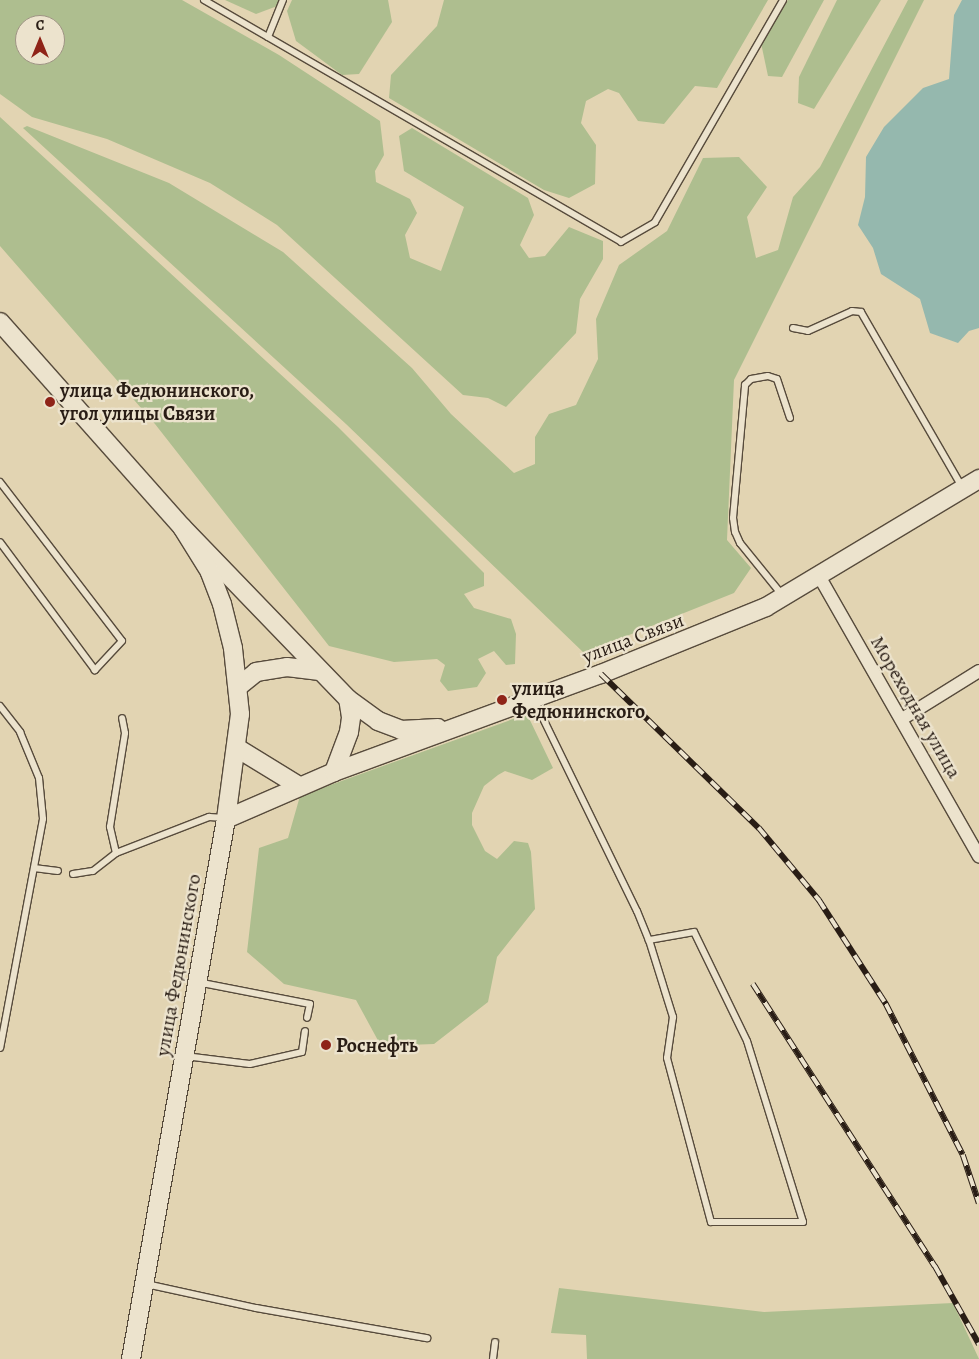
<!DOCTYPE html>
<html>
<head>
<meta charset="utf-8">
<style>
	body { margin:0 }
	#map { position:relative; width:979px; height:1359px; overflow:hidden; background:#e2d4b2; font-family:Alegreya,serif }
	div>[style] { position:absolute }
	.green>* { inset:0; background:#aebe8f }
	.water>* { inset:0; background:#95b8ae }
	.roads { filter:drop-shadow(1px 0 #574b3c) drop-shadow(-1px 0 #574b3c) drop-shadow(0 1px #574b3c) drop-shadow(0 -1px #574b3c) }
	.service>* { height:6px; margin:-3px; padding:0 3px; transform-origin:3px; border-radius:3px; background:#ece3cd }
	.minor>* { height:12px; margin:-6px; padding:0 6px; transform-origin:6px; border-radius:6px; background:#ece3cd }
	.secondary>* { height:18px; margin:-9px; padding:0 9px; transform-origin:9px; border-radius:9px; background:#ece3cd }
	.rail>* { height:5.5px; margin-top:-2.75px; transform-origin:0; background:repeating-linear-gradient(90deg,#ece3cd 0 11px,#291d15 0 22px); box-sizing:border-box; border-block:1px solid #291d15 }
	.dots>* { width:14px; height:14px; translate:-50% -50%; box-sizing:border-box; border:2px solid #ece3cd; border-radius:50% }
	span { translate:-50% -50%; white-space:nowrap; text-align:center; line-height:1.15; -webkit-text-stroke:4.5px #ece3cd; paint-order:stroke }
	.poi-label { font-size:20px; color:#291d15; font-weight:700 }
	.left { translate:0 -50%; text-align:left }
	.street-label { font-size:20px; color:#291d15 }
	.north { position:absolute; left:15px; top:15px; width:50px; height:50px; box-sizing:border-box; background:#ece3cd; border:1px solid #9e9483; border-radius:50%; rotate:0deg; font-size:14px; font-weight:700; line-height:20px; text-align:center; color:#291d15 }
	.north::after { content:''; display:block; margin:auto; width:18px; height:22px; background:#8f2418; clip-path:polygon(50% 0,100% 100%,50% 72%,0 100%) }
</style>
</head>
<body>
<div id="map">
	<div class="green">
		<div style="clip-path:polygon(evenodd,0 0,182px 0,279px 55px,380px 121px,384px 155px,375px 171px,376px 182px,410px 199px,417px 213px,405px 235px,410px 258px,441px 271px,464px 207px,404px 171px,399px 136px,412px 128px,528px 198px,534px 215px,520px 245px,529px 258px,545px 256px,569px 227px,603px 241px,603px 259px,580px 299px,576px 333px,506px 407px,488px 398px,463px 395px,277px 225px,210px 183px,107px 139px,32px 117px,0 94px,0 0,25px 25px,55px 25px,55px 55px,25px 55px,25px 25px)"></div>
		<div style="clip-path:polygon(225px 0,282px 0,280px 5px,256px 14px)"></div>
		<div style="clip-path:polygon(292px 0,388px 0,392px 22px,359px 74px,342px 75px,296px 41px,287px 11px)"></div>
		<div style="clip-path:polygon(444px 0,768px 0,717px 88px,695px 86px,664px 124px,638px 121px,619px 93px,608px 89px,586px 101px,581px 123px,596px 145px,595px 184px,569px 198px,544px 190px,389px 98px,391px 75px,437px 26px)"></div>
		<div style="clip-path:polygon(788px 0,824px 0,782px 77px,768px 76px,761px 43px)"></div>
		<div style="clip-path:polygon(837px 0,881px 0,814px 109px,798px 103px,799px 77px)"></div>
		<div style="clip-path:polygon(908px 0,924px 0,734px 380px,727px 540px,751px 568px,734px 593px,584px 653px,346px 424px,23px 128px,27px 126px,169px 183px,283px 252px,412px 368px,451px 414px,514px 473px,535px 464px,535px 437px,549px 414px,576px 405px,598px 359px,596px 319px,619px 265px,667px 231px,703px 158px,739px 157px,767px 187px,747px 217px,756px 258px,778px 250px,793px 197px,820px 167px)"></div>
		<div style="clip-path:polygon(0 117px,338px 427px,484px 573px,484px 586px,464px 594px,474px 608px,511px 619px,516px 634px,515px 664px,506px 665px,494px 651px,478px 659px,486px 673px,477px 687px,448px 691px,440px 681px,445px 665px,437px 659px,394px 662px,329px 646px,155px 424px,0 246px)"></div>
		<div style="clip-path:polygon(527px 714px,553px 768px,532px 780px,505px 771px,498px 775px,484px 786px,472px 813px,472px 825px,485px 851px,497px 859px,514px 841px,528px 843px,531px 852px,535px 909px,497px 957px,488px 1002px,434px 1044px,381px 1046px,356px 1000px,284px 984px,247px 952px,259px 848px,288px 838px,300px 796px)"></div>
		<div style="clip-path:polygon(559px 1288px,764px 1312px,953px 1303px,979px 1359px,587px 1359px,586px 1335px,551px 1333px)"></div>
	</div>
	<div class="water">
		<div style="clip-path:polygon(962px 0,979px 0,979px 328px,969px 331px,958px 343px,930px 333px,920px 299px,881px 274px,873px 248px,858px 225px,865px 197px,866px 157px,884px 127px,923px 88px,949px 79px,954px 15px)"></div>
	</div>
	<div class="roads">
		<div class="service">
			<div style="left:204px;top:0;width:482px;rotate:30.1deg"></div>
			<div style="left:621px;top:242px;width:39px;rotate:-30deg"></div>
			<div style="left:655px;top:222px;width:256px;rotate:-60deg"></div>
			<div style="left:268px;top:37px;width:40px;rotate:-68deg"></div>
			<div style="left:793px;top:328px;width:15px;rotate:11deg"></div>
			<div style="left:808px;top:331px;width:48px;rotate:-24.4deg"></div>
			<div style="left:852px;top:311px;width:9px;rotate:6deg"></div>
			<div style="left:861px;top:312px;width:202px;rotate:60deg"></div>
			<div style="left:0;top:482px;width:200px;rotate:52.5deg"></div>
			<div style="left:122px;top:641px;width:40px;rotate:133deg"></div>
			<div style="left:95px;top:670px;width:159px;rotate:-126.6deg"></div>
			<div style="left:783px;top:596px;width:68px;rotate:-129.1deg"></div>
			<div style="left:740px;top:543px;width:12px;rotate:-114deg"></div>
			<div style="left:735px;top:532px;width:14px;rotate:-98deg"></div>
			<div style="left:733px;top:518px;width:134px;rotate:-84.8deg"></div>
			<div style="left:745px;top:385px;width:8px;rotate:-45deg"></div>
			<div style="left:751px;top:379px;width:17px;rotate:-10deg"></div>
			<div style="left:768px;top:376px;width:9px;rotate:18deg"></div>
			<div style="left:777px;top:379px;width:41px;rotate:71.6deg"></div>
			<div style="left:534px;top:700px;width:235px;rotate:64deg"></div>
			<div style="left:637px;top:911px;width:31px;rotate:68deg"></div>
			<div style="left:649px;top:940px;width:81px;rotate:72.7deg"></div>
			<div style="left:673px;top:1017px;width:41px;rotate:98.3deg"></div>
			<div style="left:667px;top:1058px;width:170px;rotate:75deg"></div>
			<div style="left:711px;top:1222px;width:92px"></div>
			<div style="left:803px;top:1222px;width:189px;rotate:-107.2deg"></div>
			<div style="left:747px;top:1041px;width:121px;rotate:-115.9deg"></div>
			<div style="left:694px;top:932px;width:46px;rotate:169.9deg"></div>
			<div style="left:0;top:706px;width:33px;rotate:52deg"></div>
			<div style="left:20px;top:732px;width:50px;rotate:67.6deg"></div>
			<div style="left:39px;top:778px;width:41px;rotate:84.4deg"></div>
			<div style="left:43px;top:819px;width:233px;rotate:100.6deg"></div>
			<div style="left:116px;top:853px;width:27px;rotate:-103deg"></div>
			<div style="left:110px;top:827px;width:95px;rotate:-80.9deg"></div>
			<div style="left:125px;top:733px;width:15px;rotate:-101deg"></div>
			<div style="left:34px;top:868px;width:24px;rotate:7deg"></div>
			<div style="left:73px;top:874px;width:20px;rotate:-9deg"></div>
			<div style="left:93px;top:871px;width:29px;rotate:-38deg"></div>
			<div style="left:116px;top:853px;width:100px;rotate:-21.2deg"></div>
			<div style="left:209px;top:817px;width:16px;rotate:4deg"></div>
			<div style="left:197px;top:982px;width:115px;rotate:11deg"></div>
			<div style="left:310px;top:1004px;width:14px;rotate:102deg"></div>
			<div style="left:185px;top:1056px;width:65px;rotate:7deg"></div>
			<div style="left:250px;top:1064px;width:53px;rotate:-13deg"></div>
			<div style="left:302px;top:1052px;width:21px;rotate:-82deg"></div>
			<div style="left:146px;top:1284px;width:113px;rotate:12.3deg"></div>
			<div style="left:256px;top:1308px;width:174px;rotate:10deg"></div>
			<div style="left:493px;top:1359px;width:17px;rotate:-83deg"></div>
		</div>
		<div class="minor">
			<div style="left:819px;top:576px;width:323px;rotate:60.3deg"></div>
			<div style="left:902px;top:719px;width:91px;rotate:-31.9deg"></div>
		</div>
		<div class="secondary">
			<div style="left:0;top:322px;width:274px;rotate:48.4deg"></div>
			<div style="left:182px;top:527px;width:239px;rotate:46deg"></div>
			<div style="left:348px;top:699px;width:37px;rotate:36deg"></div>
			<div style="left:378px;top:721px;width:25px;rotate:21deg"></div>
			<div style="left:401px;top:730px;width:37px;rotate:-3deg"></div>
			<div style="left:239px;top:686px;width:22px;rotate:-39deg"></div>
			<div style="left:256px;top:672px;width:31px;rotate:-9deg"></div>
			<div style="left:287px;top:667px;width:31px;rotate:7deg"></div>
			<div style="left:237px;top:748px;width:73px;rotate:31.5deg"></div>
			<div style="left:334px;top:772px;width:43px;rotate:-69.4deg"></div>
			<div style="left:349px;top:732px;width:15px;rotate:-82deg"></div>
			<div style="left:351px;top:717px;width:18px;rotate:-99deg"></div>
			<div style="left:226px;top:819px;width:118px;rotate:-23.5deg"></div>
			<div style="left:334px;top:772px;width:284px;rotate:-20.2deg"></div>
			<div style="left:601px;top:674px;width:178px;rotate:-22.1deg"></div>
			<div style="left:766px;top:607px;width:249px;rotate:-31deg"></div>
			<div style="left:131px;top:1359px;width:548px;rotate:-80.02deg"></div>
			<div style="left:226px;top:819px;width:106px;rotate:-82.4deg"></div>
			<div style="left:240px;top:714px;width:66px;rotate:-96.1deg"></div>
			<div style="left:233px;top:648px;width:45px;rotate:-104deg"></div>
			<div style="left:222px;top:604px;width:34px;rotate:-111deg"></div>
			<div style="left:210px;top:572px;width:53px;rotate:-121.9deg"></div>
		</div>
	</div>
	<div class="rail">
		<div style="left:601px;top:674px;width:221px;rotate:44.3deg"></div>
		<div style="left:759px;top:828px;width:94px;rotate:50.2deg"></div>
		<div style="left:819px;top:900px;width:124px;rotate:57.2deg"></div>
		<div style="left:886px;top:1004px;width:169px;rotate:63deg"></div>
		<div style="left:963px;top:1155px;width:51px;rotate:71.6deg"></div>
		<div style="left:753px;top:984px;width:336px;rotate:57.2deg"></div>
		<div style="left:935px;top:1266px;width:90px;rotate:60.6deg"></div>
	</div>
	<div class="dots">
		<div style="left:50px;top:402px;background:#8f2418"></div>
		<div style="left:502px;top:700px;background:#8f2418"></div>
		<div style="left:326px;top:1045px;background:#8f2418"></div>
	</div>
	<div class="poi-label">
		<span class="left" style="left:60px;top:402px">улица Федюнинского,<br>угол улицы Связи</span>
		<span class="left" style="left:512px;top:700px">улица<br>Федюнинского</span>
		<span class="left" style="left:336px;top:1045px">Роснефть</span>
	</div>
	<div class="street-label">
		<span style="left:633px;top:638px;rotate:-21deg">улица Связи</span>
		<span style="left:916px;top:707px;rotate:60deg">Мореходная улица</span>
		<span style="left:178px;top:965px;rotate:-80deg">улица Федюнинского</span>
	</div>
	<div class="north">С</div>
</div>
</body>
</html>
